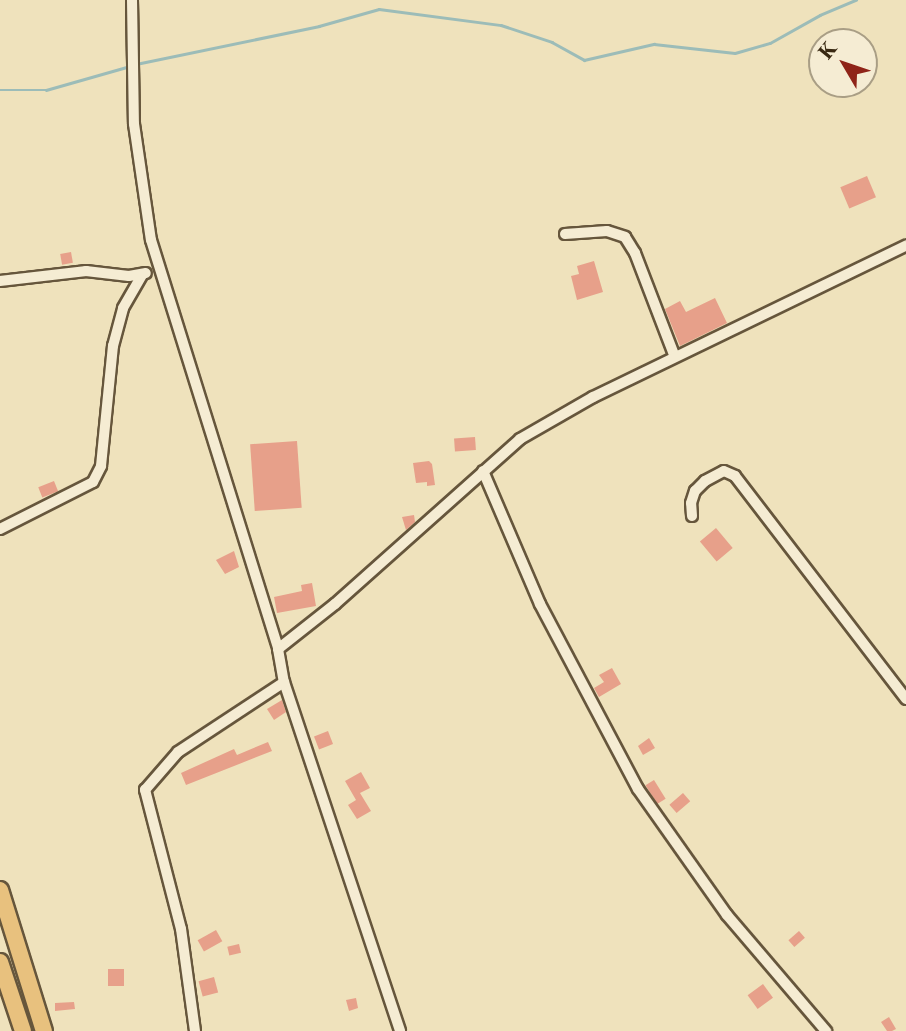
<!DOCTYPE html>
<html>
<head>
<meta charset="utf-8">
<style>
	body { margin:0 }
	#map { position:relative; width:906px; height:1031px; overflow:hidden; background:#efe2bc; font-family:"Libre Caslon Text",serif }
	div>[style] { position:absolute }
	.stream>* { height:2.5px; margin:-1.25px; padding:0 1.25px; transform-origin:1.25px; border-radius:1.25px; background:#9cbcb8 }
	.building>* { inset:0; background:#e7a08a; transform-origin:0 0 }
	.roads { filter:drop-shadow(2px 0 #66563c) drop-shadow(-2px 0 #66563c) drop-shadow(0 2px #66563c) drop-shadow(0 -2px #66563c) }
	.minor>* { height:10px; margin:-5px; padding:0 5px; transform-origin:5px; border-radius:5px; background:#f5ecd3 }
	.highway>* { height:16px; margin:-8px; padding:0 8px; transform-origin:8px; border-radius:8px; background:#e8c17e }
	span { translate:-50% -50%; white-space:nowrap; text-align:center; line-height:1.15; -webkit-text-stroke:5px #f5ecd3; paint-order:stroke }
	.north { position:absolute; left:808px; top:28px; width:70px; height:70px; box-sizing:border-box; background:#f5ecd3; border:2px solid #a99e85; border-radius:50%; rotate:309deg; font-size:19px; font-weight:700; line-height:28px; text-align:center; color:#382811 }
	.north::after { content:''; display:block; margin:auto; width:24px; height:32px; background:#8f2418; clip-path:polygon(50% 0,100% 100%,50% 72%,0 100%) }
</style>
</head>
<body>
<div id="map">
	<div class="stream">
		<div style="left:136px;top:64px;width:187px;rotate:-11.7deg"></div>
		<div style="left:319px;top:26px;width:62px;rotate:-15.8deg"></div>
		<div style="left:379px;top:9px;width:123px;rotate:7.5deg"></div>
		<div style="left:501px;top:25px;width:54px;rotate:18.4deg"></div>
		<div style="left:552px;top:42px;width:37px;rotate:29deg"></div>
		<div style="left:584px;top:60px;width:72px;rotate:-12.9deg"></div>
		<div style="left:654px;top:44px;width:81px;rotate:6.3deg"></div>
		<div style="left:735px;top:53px;width:36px;rotate:-16deg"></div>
		<div style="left:770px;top:43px;width:57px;rotate:-29.2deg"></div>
		<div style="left:820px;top:15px;width:39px;rotate:-23deg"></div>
		<div style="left:0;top:90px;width:46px"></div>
		<div style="left:46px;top:90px;width:87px;rotate:-15.9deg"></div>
	</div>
	<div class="building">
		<div style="left:867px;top:176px;width:23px;height:29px;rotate:67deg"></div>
		<div style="left:71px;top:252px;width:11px;height:11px;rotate:80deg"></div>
		<div style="clip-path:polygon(594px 261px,603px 292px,577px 300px,571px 276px,579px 274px,577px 266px)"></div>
		<div style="clip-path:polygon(715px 298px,727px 323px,680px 346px,665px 309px,680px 301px,686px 312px)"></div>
		<div style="left:475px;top:437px;width:13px;height:21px;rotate:86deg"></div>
		<div style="left:297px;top:441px;width:67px;height:47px;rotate:86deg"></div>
		<div style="clip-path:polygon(429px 461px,432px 464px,435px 485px,427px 486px,427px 482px,416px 483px,413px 463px)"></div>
		<div style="left:54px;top:481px;width:11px;height:17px;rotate:68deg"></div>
		<div style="clip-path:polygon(414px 515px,415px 522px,406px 530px,402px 517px)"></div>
		<div style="left:716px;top:528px;width:26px;height:21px;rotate:50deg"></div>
		<div style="clip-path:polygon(234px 551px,239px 567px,225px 574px,216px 560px)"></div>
		<div style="clip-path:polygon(312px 583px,316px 606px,277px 613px,274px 597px,302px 591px,301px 585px)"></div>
		<div style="clip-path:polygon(612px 668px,621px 684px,599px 697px,594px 688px,604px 682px,599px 675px)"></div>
		<div style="clip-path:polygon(282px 700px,286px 712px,274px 720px,267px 709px)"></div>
		<div style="left:328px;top:731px;width:14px;height:15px;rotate:69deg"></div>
		<div style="clip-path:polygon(649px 738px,655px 748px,643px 755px,638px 746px)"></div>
		<div style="clip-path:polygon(268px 742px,272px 751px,186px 785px,181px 773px,234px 749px,237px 755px)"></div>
		<div style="clip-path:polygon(361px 772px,370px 788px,360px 793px,371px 811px,357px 819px,348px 805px,356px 800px,345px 781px)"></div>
		<div style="left:654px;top:780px;width:22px;height:10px;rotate:58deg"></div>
		<div style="left:683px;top:793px;width:11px;height:18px;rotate:49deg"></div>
		<div style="left:216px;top:930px;width:13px;height:21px;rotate:61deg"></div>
		<div style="left:799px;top:931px;width:9px;height:14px;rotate:49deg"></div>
		<div style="left:239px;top:944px;width:9px;height:12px;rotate:77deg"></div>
		<div style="left:108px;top:969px;width:16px;height:17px"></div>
		<div style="left:214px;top:977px;width:16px;height:16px;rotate:75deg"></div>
		<div style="left:763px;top:984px;width:17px;height:19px;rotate:54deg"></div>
		<div style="clip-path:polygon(356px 998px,358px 1008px,349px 1011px,346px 1000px)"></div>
		<div style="clip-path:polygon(74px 1002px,75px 1009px,55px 1011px,55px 1003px)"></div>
		<div style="clip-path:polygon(889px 1017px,896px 1029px,892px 1031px,887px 1031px,881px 1022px)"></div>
	</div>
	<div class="roads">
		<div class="minor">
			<div style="left:132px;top:0;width:124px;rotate:89.1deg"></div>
			<div style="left:134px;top:124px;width:117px;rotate:81.7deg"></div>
			<div style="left:151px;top:240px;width:428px;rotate:72.7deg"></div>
			<div style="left:278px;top:649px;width:34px;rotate:80deg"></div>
			<div style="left:284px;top:682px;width:368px;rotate:71.6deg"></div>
			<div style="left:565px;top:234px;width:42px;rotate:-4.1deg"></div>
			<div style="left:607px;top:231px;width:19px;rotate:18deg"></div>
			<div style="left:625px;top:237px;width:19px;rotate:58deg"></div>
			<div style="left:635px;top:253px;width:111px;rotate:69deg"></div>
			<div style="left:0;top:281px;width:87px;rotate:-6.6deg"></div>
			<div style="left:86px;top:271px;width:43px;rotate:6.6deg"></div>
			<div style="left:129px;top:276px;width:17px;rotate:-10deg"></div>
			<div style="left:483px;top:471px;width:145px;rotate:66.8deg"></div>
			<div style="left:540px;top:604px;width:209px;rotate:62.1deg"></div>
			<div style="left:638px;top:789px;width:154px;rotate:54.8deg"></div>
			<div style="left:727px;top:915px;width:153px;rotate:49.5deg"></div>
			<div style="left:692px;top:516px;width:13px;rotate:-94deg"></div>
			<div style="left:691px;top:503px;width:13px;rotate:-72deg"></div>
			<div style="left:695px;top:491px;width:14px;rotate:-45deg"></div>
			<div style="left:705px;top:481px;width:21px;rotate:-28deg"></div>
			<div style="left:724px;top:471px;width:12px;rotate:24deg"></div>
			<div style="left:735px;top:476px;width:281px;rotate:52.5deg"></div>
			<div style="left:0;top:529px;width:104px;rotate:-26.8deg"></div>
			<div style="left:93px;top:482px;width:18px;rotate:-63deg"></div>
			<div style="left:101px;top:466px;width:121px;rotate:-84.3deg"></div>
			<div style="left:113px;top:346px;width:39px;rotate:-75deg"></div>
			<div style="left:123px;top:308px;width:39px;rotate:-60deg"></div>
			<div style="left:278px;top:649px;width:73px;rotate:-38.3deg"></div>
			<div style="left:335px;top:604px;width:248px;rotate:-41.7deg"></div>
			<div style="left:520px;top:439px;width:84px;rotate:-29.9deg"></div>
			<div style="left:593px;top:397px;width:348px;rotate:-25.8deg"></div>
			<div style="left:195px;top:1031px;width:103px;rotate:-97.8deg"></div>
			<div style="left:181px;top:929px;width:144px;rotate:-104.5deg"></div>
			<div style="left:145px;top:790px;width:50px;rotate:-49deg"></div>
			<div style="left:178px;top:752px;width:127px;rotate:-33.4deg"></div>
		</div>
		<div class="highway">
			<div style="left:0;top:890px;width:148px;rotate:72.7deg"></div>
			<div style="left:0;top:962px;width:73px;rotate:71.6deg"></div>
		</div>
	</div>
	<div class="north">K</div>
</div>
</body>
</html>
